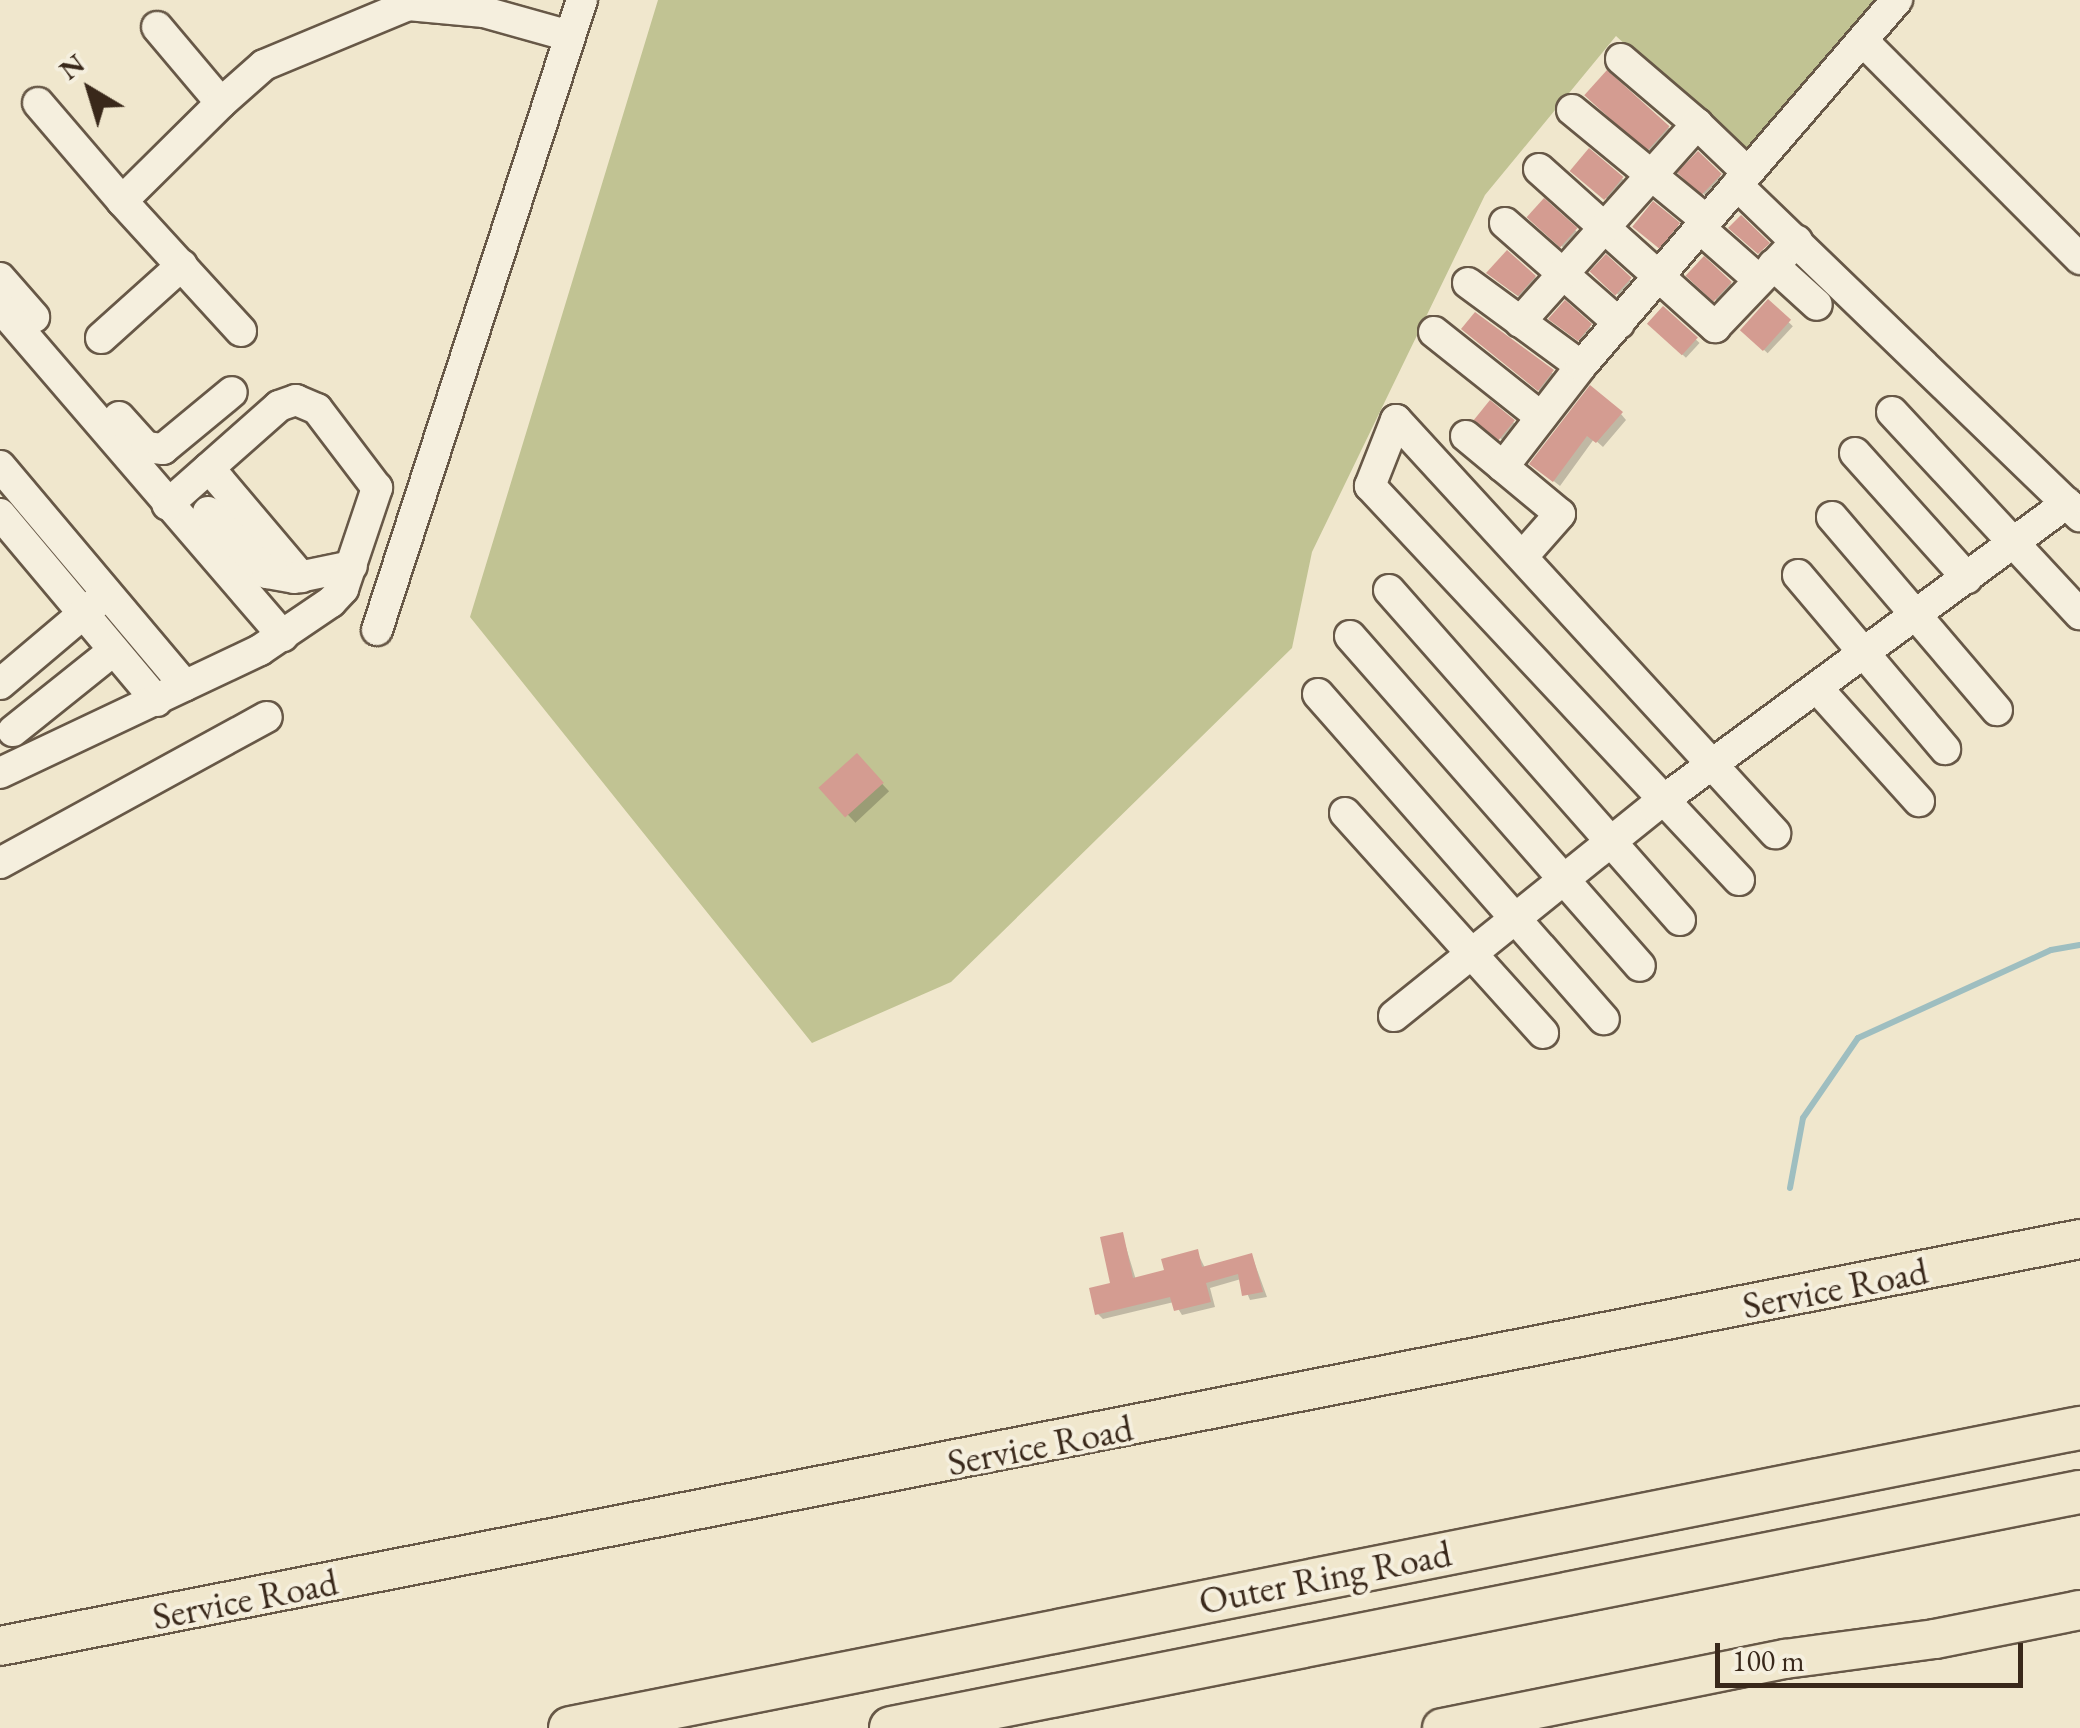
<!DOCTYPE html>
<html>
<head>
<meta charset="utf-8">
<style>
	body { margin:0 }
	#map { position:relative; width:2080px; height:1728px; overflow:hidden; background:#f0e7cd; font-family:"EB Garamond",serif }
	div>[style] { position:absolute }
	.green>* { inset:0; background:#c1c393 }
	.shadow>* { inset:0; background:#0003; transform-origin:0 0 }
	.stream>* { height:6px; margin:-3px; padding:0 3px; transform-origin:3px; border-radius:3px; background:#9ebec0 }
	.building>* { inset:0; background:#d49c91; transform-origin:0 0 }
	.roads { filter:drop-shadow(2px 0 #675847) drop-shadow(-2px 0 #675847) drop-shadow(0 2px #675847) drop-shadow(0 -2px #675847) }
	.minor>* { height:30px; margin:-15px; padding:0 15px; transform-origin:15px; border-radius:15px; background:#f5efde }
	.major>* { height:38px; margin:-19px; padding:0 19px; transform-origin:19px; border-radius:19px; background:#f0e7cd }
	.highway>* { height:42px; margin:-21px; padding:0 21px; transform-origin:21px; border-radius:21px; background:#f0e7cd }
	span { translate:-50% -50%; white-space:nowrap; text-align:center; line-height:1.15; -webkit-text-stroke:8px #f5efde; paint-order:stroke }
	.street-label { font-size:38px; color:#39281a }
	.north { position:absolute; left:40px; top:40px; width:100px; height:100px; -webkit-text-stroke:8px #f5efde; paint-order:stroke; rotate:322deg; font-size:28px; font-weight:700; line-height:40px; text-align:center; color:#39281a }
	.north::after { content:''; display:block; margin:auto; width:35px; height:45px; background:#39281a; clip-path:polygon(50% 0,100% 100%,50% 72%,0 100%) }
	.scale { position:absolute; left:1715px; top:1643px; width:308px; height:45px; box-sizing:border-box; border:5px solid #39281a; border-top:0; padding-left:12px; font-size:30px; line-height:35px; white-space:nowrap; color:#39281a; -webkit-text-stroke:8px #f5efde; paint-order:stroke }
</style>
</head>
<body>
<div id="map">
	<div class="green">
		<div style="clip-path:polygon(658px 0,1880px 0,1745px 154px,1616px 36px,1485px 195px,1312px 552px,1292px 648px,951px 982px,812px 1043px,470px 617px)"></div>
	</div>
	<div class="shadow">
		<div style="left:1607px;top:74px;width:88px;height:30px;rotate:41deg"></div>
		<div style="left:1589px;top:152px;width:49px;height:25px;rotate:39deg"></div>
		<div style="left:1698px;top:155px;width:36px;height:24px;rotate:44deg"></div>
		<div style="left:1544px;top:202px;width:47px;height:21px;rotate:42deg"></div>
		<div style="left:1654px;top:205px;width:37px;height:29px;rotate:41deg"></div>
		<div style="left:1606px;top:258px;width:39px;height:19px;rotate:42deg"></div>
		<div style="left:1704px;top:260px;width:41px;height:22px;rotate:41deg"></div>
		<div style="clip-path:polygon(1535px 277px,1542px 284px,1526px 302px,1496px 280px)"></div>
		<div style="left:1768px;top:303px;width:34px;height:37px;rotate:43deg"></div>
		<div style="clip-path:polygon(1565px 304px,1597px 333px,1586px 346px,1558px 325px)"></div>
		<div style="left:1663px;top:309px;width:50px;height:20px;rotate:43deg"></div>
		<div style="clip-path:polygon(1476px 315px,1560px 379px,1546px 396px,1471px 336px)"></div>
		<div style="clip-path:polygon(1490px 404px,1518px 426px,1505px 442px,1482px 424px)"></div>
		<div style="clip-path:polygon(1621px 414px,1626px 420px,1603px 447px,1594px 439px,1560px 486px,1532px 464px)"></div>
		<div style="left:857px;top:757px;width:47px;height:46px;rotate:47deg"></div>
		<div style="clip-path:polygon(1122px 1234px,1136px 1280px,1167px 1272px,1197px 1252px,1205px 1268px,1252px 1256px,1267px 1297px,1250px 1300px,1241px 1279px,1210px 1288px,1215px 1307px,1182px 1315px,1174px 1302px,1103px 1319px,1098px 1314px,1113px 1285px)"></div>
	</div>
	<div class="stream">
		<div style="left:1790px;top:1188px;width:71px;rotate:-79.5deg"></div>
		<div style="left:1803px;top:1118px;width:97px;rotate:-55.5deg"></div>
		<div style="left:1858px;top:1038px;width:212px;rotate:-24.5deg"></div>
		<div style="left:2051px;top:950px;width:29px;rotate:-10deg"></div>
	</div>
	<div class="building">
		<div style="left:1607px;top:70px;width:84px;height:34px;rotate:42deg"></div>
		<div style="left:1589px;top:148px;width:45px;height:30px;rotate:40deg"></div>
		<div style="left:1698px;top:151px;width:33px;height:30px;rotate:44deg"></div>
		<div style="left:1544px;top:198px;width:45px;height:26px;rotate:42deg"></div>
		<div style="left:1653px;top:201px;width:35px;height:33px;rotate:39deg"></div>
		<div style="clip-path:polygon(1741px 215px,1770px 243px,1758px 254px,1728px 228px)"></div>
		<div style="clip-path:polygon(1507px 250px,1536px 276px,1518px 296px,1486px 273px)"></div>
		<div style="left:1606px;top:254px;width:35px;height:24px;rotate:43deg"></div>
		<div style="left:1704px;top:256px;width:38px;height:27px;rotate:43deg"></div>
		<div style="left:1768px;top:299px;width:31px;height:42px;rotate:42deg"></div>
		<div style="clip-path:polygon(1565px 300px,1592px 324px,1578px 341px,1548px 319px)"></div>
		<div style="left:1663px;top:306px;width:47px;height:24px;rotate:42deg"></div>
		<div style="clip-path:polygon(1475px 312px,1554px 370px,1538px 391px,1461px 329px)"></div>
		<div style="clip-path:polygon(1590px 385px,1623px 412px,1596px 443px,1587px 436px,1553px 482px,1529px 464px)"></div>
		<div style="left:1490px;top:400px;width:32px;height:26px;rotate:39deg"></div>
		<div style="left:857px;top:753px;width:40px;height:52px;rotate:48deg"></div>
		<div style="clip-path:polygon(1123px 1232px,1133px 1278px,1164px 1270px,1161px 1259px,1198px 1249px,1202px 1267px,1252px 1253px,1263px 1292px,1242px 1296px,1238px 1274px,1206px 1283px,1211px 1302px,1174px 1311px,1170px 1297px,1095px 1315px,1089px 1288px,1110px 1283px,1100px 1237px)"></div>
	</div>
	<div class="roads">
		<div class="minor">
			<div style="left:157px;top:27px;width:99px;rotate:49.9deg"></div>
			<div style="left:1863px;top:41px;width:308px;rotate:45.1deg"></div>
			<div style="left:1621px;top:59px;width:100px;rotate:40.5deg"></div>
			<div style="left:38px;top:103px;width:129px;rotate:49.4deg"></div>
			<div style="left:1572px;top:110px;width:175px;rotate:39.4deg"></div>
			<div style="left:1539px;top:169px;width:237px;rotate:41.9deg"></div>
			<div style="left:1715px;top:327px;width:119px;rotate:-46.4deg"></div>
			<div style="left:1737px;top:185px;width:477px;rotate:44deg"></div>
			<div style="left:1505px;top:223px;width:152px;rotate:41.3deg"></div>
			<div style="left:1702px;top:230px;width:76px;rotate:41.3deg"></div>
			<div style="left:1773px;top:265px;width:59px;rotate:42.3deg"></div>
			<div style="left:0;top:278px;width:52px;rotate:48.9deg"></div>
			<div style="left:1468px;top:283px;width:140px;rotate:36.3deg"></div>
			<div style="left:0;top:307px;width:434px;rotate:49.3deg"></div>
			<div style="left:1520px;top:322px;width:266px;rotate:-48.2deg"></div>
			<div style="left:1697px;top:124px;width:69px;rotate:43.8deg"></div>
			<div style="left:241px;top:331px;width:176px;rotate:-132.5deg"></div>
			<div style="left:122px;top:201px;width:139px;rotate:-44.7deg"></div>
			<div style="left:221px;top:103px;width:57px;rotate:-41.5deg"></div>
			<div style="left:264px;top:65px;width:156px;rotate:-22.6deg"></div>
			<div style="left:408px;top:5px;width:76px;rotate:5.3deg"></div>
			<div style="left:484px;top:12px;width:89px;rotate:15.6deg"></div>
			<div style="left:1434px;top:332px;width:137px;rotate:38.5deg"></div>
			<div style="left:101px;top:338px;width:109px;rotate:-42deg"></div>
			<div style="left:1892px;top:412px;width:276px;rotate:47.1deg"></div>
			<div style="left:119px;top:417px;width:40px;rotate:48deg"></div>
			<div style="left:146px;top:447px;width:17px;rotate:7deg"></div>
			<div style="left:163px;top:449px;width:89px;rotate:-39.6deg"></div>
			<div style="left:1466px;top:436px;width:122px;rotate:39.7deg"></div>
			<div style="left:1560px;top:514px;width:56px;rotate:131.4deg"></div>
			<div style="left:1855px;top:453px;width:168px;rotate:48.1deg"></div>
			<div style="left:0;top:466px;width:287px;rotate:49.9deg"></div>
			<div style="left:1503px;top:467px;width:128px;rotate:-52.3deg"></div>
			<div style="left:1581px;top:366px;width:484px;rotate:-49.2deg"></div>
			<div style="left:209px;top:468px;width:143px;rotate:49.8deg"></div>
			<div style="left:208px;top:512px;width:85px;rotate:46deg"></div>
			<div style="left:267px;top:573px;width:27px;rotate:10deg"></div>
			<div style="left:294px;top:578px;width:59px;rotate:-11.7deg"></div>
			<div style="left:0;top:514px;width:244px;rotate:50deg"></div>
			<div style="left:1832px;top:517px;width:254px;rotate:49.5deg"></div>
			<div style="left:1798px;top:575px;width:228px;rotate:49.8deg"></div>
			<div style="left:1389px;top:590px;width:440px;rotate:48.6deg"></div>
			<div style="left:377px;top:630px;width:663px;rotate:-71.98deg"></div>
			<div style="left:1350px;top:636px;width:439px;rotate:48.7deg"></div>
			<div style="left:0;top:684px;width:127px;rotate:-40.2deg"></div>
			<div style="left:1818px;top:689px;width:151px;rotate:48deg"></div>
			<div style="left:1318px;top:694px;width:433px;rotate:48.7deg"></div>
			<div style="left:13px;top:731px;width:129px;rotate:-38.7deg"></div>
			<div style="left:0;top:773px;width:288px;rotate:-25.3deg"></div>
			<div style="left:260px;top:650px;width:86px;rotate:-34.1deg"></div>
			<div style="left:331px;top:602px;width:18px;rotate:-47deg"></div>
			<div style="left:343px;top:589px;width:107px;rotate:-71.4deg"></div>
			<div style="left:377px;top:488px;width:99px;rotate:-127.2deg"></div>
			<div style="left:317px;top:409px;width:23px;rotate:-157deg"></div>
			<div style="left:296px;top:400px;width:18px;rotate:161deg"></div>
			<div style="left:279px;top:406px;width:149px;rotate:138.5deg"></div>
			<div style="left:1345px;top:813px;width:296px;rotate:48deg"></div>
			<div style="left:0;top:863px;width:304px;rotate:-28.7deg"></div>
			<div style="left:1739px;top:880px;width:540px;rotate:-133.12deg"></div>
			<div style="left:1370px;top:486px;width:71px;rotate:-68.5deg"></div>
			<div style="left:1396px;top:420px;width:561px;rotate:47.46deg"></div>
			<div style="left:1394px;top:1016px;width:334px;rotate:-38.8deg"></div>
			<div style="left:1654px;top:807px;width:513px;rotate:-36.36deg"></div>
		</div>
		<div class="major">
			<div style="left:0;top:1646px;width:2119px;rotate:-11.07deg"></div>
			<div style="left:1442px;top:1728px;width:350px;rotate:-11.4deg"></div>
			<div style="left:1785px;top:1659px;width:151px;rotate:-7.6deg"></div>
			<div style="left:1935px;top:1639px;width:148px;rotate:-11.3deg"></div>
		</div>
		<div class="highway">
			<div style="left:570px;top:1728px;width:1540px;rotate:-11.24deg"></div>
			<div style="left:891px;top:1728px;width:1212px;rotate:-11.23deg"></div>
		</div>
	</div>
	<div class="street-label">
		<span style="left:1835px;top:1288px;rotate:-11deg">Service Road</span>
		<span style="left:1040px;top:1445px;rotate:-11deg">Service Road</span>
		<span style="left:1325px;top:1577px;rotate:-11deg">Outer Ring Road</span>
		<span style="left:245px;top:1599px;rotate:-11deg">Service Road</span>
	</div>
	<div class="north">N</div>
	<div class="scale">100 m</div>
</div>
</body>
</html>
